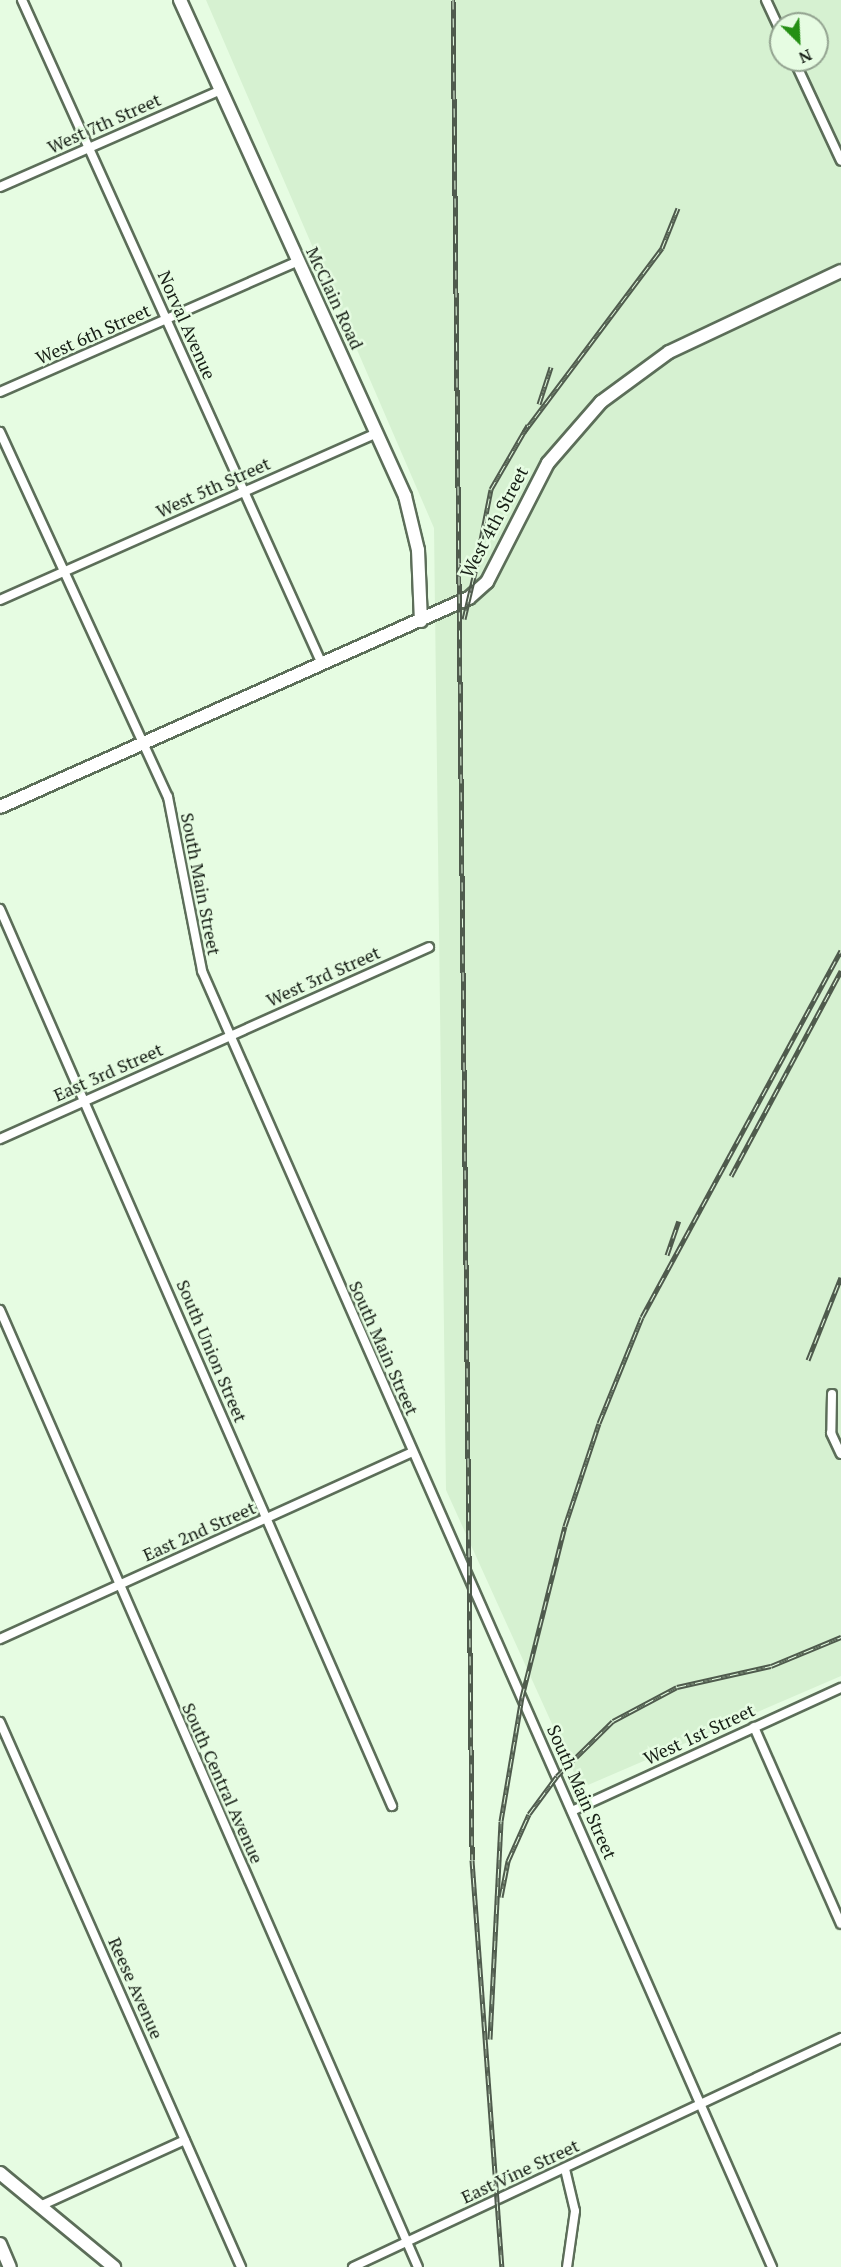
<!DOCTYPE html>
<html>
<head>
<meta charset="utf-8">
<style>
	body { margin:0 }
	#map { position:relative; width:841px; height:2267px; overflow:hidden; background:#e6fce2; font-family:"PT Serif",serif }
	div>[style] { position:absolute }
	.built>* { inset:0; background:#d6f1d1 }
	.roads { filter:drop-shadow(2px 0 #5c6e59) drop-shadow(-2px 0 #5c6e59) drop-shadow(0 2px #5c6e59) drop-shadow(0 -2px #5c6e59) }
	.street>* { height:8px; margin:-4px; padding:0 4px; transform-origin:4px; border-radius:4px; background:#fff }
	.secondary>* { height:12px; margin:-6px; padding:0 6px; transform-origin:6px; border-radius:6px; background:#fff }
	.rail>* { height:5px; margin-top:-2.5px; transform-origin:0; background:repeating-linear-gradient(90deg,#e6fce2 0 9px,#4f5b4d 0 18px); box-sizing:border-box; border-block:2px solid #4f5b4d }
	span { translate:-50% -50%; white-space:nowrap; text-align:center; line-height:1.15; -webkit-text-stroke:5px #e6fce2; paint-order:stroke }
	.street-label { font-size:18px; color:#161e15 }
	.north { position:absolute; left:769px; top:12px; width:60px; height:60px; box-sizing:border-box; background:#e6fce2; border:2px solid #93a390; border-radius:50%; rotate:156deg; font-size:16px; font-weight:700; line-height:24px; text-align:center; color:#161e15 }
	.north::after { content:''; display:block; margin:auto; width:21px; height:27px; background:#248f13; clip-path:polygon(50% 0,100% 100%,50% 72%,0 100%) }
</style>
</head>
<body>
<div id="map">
	<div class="built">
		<div style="clip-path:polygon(evenodd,206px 0,841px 0,841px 1676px,581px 1788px,446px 1490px,434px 528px,206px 0,781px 24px,817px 24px,817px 60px,781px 60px,781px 24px)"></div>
	</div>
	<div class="roads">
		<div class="street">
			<div style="left:22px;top:0;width:729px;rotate:65.69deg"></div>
			<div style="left:766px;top:0;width:35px;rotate:65deg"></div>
			<div style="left:794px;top:60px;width:111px;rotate:65deg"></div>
			<div style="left:0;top:187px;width:241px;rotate:-23.7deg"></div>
			<div style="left:0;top:392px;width:326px;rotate:-23.7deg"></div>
			<div style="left:0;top:432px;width:402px;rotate:65.3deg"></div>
			<div style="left:168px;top:797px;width:177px;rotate:78.9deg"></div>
			<div style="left:202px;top:971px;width:1416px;rotate:66.26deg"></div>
			<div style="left:0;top:600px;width:411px;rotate:-23.9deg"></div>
			<div style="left:0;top:909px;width:979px;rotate:66.39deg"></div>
			<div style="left:0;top:1139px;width:470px;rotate:-24.1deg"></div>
			<div style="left:0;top:1310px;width:1044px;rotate:66.41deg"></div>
			<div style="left:832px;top:1394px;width:39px;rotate:91deg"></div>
			<div style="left:831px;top:1433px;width:23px;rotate:65deg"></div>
			<div style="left:0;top:1639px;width:452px;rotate:-24.4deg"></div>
			<div style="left:0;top:1722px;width:596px;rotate:66.14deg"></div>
			<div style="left:754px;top:1727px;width:215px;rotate:66.2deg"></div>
			<div style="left:572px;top:1811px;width:296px;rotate:-24.6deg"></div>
			<div style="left:565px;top:2169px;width:43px;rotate:76.6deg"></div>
			<div style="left:575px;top:2211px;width:57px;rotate:98.1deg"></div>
			<div style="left:40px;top:2206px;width:159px;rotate:-24.5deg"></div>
			<div style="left:353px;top:2267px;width:539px;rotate:-25.14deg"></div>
		</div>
		<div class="secondary">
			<div style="left:180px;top:0;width:545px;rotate:65.6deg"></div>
			<div style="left:405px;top:496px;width:56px;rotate:76.5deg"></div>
			<div style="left:418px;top:550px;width:71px;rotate:87.6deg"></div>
			<div style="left:0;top:807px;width:513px;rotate:-24.02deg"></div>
			<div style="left:469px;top:598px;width:24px;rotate:-42deg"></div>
			<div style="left:487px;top:582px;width:134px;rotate:-62.9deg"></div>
			<div style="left:548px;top:463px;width:81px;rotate:-49deg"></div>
			<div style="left:601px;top:402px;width:84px;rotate:-36.3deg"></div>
			<div style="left:669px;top:352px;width:190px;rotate:-25.2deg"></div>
			<div style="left:0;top:2173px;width:148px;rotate:39.5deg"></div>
			<div style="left:0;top:2244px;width:25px;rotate:67deg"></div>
		</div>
	</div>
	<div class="rail">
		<div style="left:453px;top:0;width:1860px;rotate:89.41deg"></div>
		<div style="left:472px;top:1860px;width:408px;rotate:85.8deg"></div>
		<div style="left:539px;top:404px;width:39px;rotate:-72deg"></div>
		<div style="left:524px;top:432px;width:230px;rotate:-53.1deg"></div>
		<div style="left:662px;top:248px;width:43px;rotate:-68.2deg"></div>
		<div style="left:477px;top:560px;width:72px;rotate:-78.8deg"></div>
		<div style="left:491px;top:489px;width:74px;rotate:-60deg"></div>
		<div style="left:464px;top:619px;width:66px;rotate:-76.8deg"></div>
		<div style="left:731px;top:1176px;width:233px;rotate:-61.8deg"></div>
		<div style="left:667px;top:1255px;width:36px;rotate:-71deg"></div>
		<div style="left:808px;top:1360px;width:89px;rotate:-68.3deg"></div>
		<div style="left:501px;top:1897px;width:37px;rotate:-79deg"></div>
		<div style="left:508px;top:1861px;width:51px;rotate:-65.9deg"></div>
		<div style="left:529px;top:1814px;width:47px;rotate:-53.6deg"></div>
		<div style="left:557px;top:1776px;width:78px;rotate:-44.5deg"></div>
		<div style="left:613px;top:1721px;width:72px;rotate:-28deg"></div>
		<div style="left:677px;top:1687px;width:96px;rotate:-12.6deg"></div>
		<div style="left:771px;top:1666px;width:76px;rotate:-22.5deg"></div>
		<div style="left:490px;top:2039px;width:218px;rotate:-87.1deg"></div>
		<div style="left:501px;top:1821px;width:126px;rotate:-80.4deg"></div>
		<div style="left:522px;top:1697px;width:176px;rotate:-75.9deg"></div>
		<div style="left:565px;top:1526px;width:108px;rotate:-71.7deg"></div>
		<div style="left:599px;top:1423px;width:114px;rotate:-67.9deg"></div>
		<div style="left:642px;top:1317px;width:417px;rotate:-61.5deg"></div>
	</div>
	<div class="street-label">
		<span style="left:104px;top:123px;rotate:-24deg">West 7th Street</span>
		<span style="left:335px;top:298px;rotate:65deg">McClain Road</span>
		<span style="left:187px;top:325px;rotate:66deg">Norval Avenue</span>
		<span style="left:93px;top:334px;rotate:-24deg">West 6th Street</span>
		<span style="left:213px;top:487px;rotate:-24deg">West 5th Street</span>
		<span style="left:494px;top:522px;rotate:-62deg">West 4th Street</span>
		<span style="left:201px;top:884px;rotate:79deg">South Main Street</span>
		<span style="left:323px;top:976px;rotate:-24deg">West 3rd Street</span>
		<span style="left:108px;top:1072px;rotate:-24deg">East 3rd Street</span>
		<span style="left:384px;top:1348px;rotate:66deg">South Main Street</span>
		<span style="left:212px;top:1351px;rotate:67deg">South Union Street</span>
		<span style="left:199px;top:1531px;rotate:-24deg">East 2nd Street</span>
		<span style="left:699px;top:1734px;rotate:-25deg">West 1st Street</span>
		<span style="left:223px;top:1783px;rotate:66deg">South Central Avenue</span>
		<span style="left:582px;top:1792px;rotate:66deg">South Main Street</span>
		<span style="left:136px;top:1988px;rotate:66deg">Reese Avenue</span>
		<span style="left:520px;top:2171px;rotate:-25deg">East Vine Street</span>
	</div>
	<div class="north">N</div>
</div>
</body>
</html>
